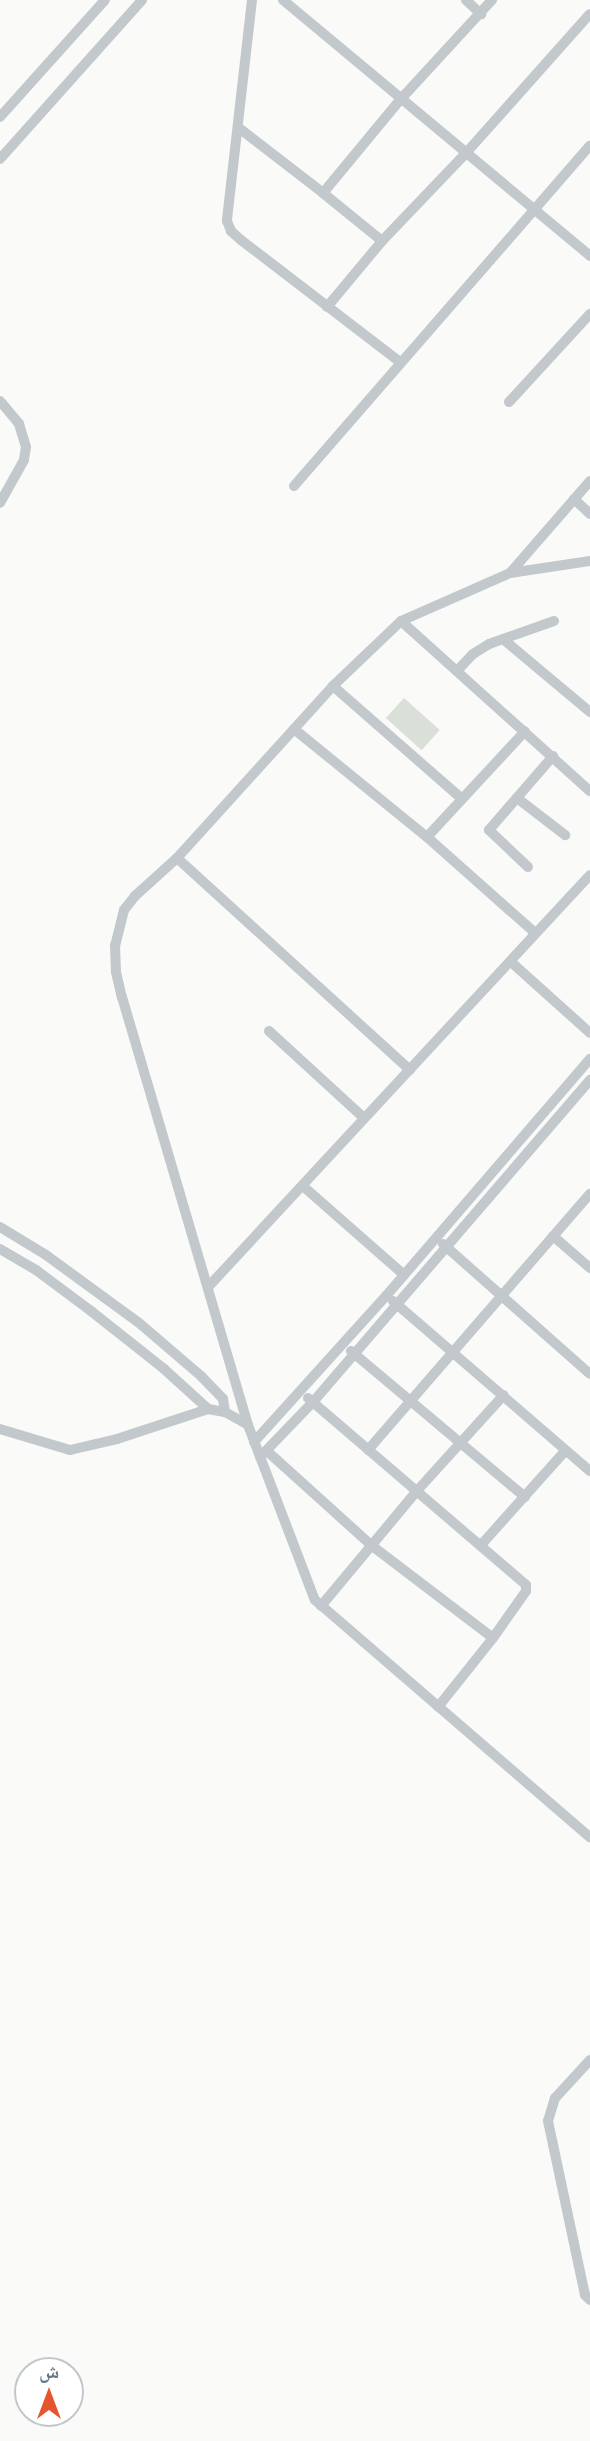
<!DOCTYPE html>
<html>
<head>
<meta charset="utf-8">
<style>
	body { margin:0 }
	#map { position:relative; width:590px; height:2441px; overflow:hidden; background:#fafaf8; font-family:"Source Sans 3","Noto Naskh Arabic",sans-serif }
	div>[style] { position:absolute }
	.green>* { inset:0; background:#dadfd7; transform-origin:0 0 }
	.street>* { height:10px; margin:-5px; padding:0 5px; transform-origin:5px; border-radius:5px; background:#c3c8cc }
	span { translate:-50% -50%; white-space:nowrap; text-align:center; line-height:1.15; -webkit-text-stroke:7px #fff; paint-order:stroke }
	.north { position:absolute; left:14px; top:2357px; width:70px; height:70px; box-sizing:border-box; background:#fff; border:2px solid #c1c8cd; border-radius:50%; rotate:0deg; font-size:19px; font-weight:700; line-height:28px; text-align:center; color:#657683 }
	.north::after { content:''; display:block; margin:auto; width:24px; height:32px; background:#e4572e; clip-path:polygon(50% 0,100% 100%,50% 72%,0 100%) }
</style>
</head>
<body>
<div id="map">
	<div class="green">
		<div style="left:404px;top:698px;width:48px;height:27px;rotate:42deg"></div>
	</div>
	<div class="street">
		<div style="left:252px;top:0;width:222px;rotate:96.5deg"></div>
		<div style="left:227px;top:221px;width:11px;rotate:68deg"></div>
		<div style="left:231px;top:231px;width:13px;rotate:42deg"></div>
		<div style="left:241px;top:240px;width:200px;rotate:37.5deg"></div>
		<div style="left:283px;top:0;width:400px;rotate:39.8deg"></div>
		<div style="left:466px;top:0;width:21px;rotate:43deg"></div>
		<div style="left:0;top:117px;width:157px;rotate:-48.1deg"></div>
		<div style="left:239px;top:128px;width:106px;rotate:37.7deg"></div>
		<div style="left:323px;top:193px;width:121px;rotate:-50.4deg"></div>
		<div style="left:400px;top:100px;width:136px;rotate:-47.4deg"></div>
		<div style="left:0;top:159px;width:213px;rotate:-48.2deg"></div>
		<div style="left:323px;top:193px;width:76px;rotate:39.1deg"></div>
		<div style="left:327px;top:307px;width:86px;rotate:-50.2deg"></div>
		<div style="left:382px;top:241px;width:122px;rotate:-46.3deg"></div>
		<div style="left:466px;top:153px;width:186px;rotate:-48.3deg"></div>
		<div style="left:0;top:401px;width:30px;rotate:50deg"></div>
		<div style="left:19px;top:424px;width:24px;rotate:73deg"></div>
		<div style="left:26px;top:447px;width:13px;rotate:99deg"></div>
		<div style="left:24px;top:460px;width:49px;rotate:119.2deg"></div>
		<div style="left:509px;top:402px;width:120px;rotate:-47.4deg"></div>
		<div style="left:590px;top:481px;width:122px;rotate:131deg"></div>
		<div style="left:510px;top:573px;width:119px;rotate:156.2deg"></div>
		<div style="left:401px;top:621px;width:94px;rotate:136.3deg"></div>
		<div style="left:333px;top:686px;width:232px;rotate:132.2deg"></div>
		<div style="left:177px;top:858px;width:57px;rotate:137.9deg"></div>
		<div style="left:135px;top:896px;width:18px;rotate:128deg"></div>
		<div style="left:124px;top:910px;width:36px;rotate:104deg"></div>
		<div style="left:115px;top:945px;width:27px;rotate:88deg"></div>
		<div style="left:116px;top:972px;width:26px;rotate:77deg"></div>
		<div style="left:122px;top:997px;width:446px;rotate:73.6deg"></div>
		<div style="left:248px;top:1425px;width:187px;rotate:69.1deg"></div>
		<div style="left:315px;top:1600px;width:363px;rotate:40.8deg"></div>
		<div style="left:294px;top:486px;width:451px;rotate:-49deg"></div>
		<div style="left:574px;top:499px;width:22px;rotate:43deg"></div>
		<div style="left:510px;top:573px;width:81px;rotate:-8.5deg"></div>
		<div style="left:401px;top:621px;width:254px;rotate:42deg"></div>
		<div style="left:503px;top:639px;width:114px;rotate:40deg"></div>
		<div style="left:457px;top:671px;width:23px;rotate:-47deg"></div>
		<div style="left:473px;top:654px;width:19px;rotate:-32deg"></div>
		<div style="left:489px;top:644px;width:69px;rotate:-19.5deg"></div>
		<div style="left:333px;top:686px;width:171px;rotate:41.2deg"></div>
		<div style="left:294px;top:729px;width:171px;rotate:39.1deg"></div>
		<div style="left:427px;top:837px;width:144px;rotate:41.6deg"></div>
		<div style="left:517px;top:798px;width:61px;rotate:37.6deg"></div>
		<div style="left:427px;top:837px;width:144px;rotate:-47.2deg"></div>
		<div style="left:177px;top:858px;width:315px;rotate:42.3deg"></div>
		<div style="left:528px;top:867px;width:54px;rotate:-136.5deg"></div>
		<div style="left:489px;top:830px;width:98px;rotate:-49.1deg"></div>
		<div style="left:511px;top:962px;width:106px;rotate:41.9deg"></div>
		<div style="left:269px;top:1031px;width:127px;rotate:42.5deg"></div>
		<div style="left:304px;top:1187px;width:133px;rotate:41.3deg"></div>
		<div style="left:0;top:1227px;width:54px;rotate:31.3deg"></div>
		<div style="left:46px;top:1255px;width:114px;rotate:36.1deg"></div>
		<div style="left:138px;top:1322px;width:83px;rotate:40.6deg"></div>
		<div style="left:201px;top:1376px;width:32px;rotate:46deg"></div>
		<div style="left:223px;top:1399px;width:13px;rotate:81deg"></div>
		<div style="left:553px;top:1236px;width:49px;rotate:40.9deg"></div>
		<div style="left:443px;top:1244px;width:196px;rotate:41.5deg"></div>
		<div style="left:0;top:1249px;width:42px;rotate:30.3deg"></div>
		<div style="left:36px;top:1270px;width:69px;rotate:36.7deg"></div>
		<div style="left:91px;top:1311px;width:92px;rotate:38.4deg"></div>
		<div style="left:163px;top:1368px;width:61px;rotate:42.3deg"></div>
		<div style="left:208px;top:1409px;width:17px;rotate:10deg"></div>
		<div style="left:225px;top:1412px;width:26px;rotate:29deg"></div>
		<div style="left:209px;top:1286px;width:560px;rotate:-47.17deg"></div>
		<div style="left:393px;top:1301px;width:260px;rotate:40.8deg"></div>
		<div style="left:351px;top:1351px;width:227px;rotate:40deg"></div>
		<div style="left:308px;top:1398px;width:287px;rotate:40.6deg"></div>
		<div style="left:526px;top:1585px;width:6px;rotate:90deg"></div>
		<div style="left:526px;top:1591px;width:57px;rotate:125.1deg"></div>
		<div style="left:493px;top:1638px;width:88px;rotate:128.6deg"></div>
		<div style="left:0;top:1429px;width:73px;rotate:16.7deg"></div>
		<div style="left:70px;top:1450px;width:48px;rotate:-13.2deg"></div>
		<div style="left:117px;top:1439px;width:96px;rotate:-18.2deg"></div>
		<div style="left:254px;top:1442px;width:197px;rotate:-47.9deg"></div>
		<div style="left:386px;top:1296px;width:313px;rotate:-49.3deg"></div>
		<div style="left:368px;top:1450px;width:339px;rotate:-49.1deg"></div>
		<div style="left:267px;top:1451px;width:140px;rotate:42.1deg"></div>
		<div style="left:371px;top:1545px;width:153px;rotate:37.3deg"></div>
		<div style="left:260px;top:1457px;width:76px;rotate:-46.1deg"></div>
		<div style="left:313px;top:1402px;width:425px;rotate:-49.3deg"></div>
		<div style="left:481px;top:1545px;width:127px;rotate:-48.2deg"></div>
		<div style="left:321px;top:1606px;width:147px;rotate:-50.2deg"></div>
		<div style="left:415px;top:1493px;width:132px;rotate:-47.8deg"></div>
		<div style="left:590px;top:2060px;width:52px;rotate:132.6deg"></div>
		<div style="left:555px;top:2098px;width:24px;rotate:107deg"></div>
		<div style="left:548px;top:2121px;width:178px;rotate:78deg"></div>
		<div style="left:585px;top:2295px;width:7px;rotate:45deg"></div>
	</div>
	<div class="north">ش</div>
</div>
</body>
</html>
